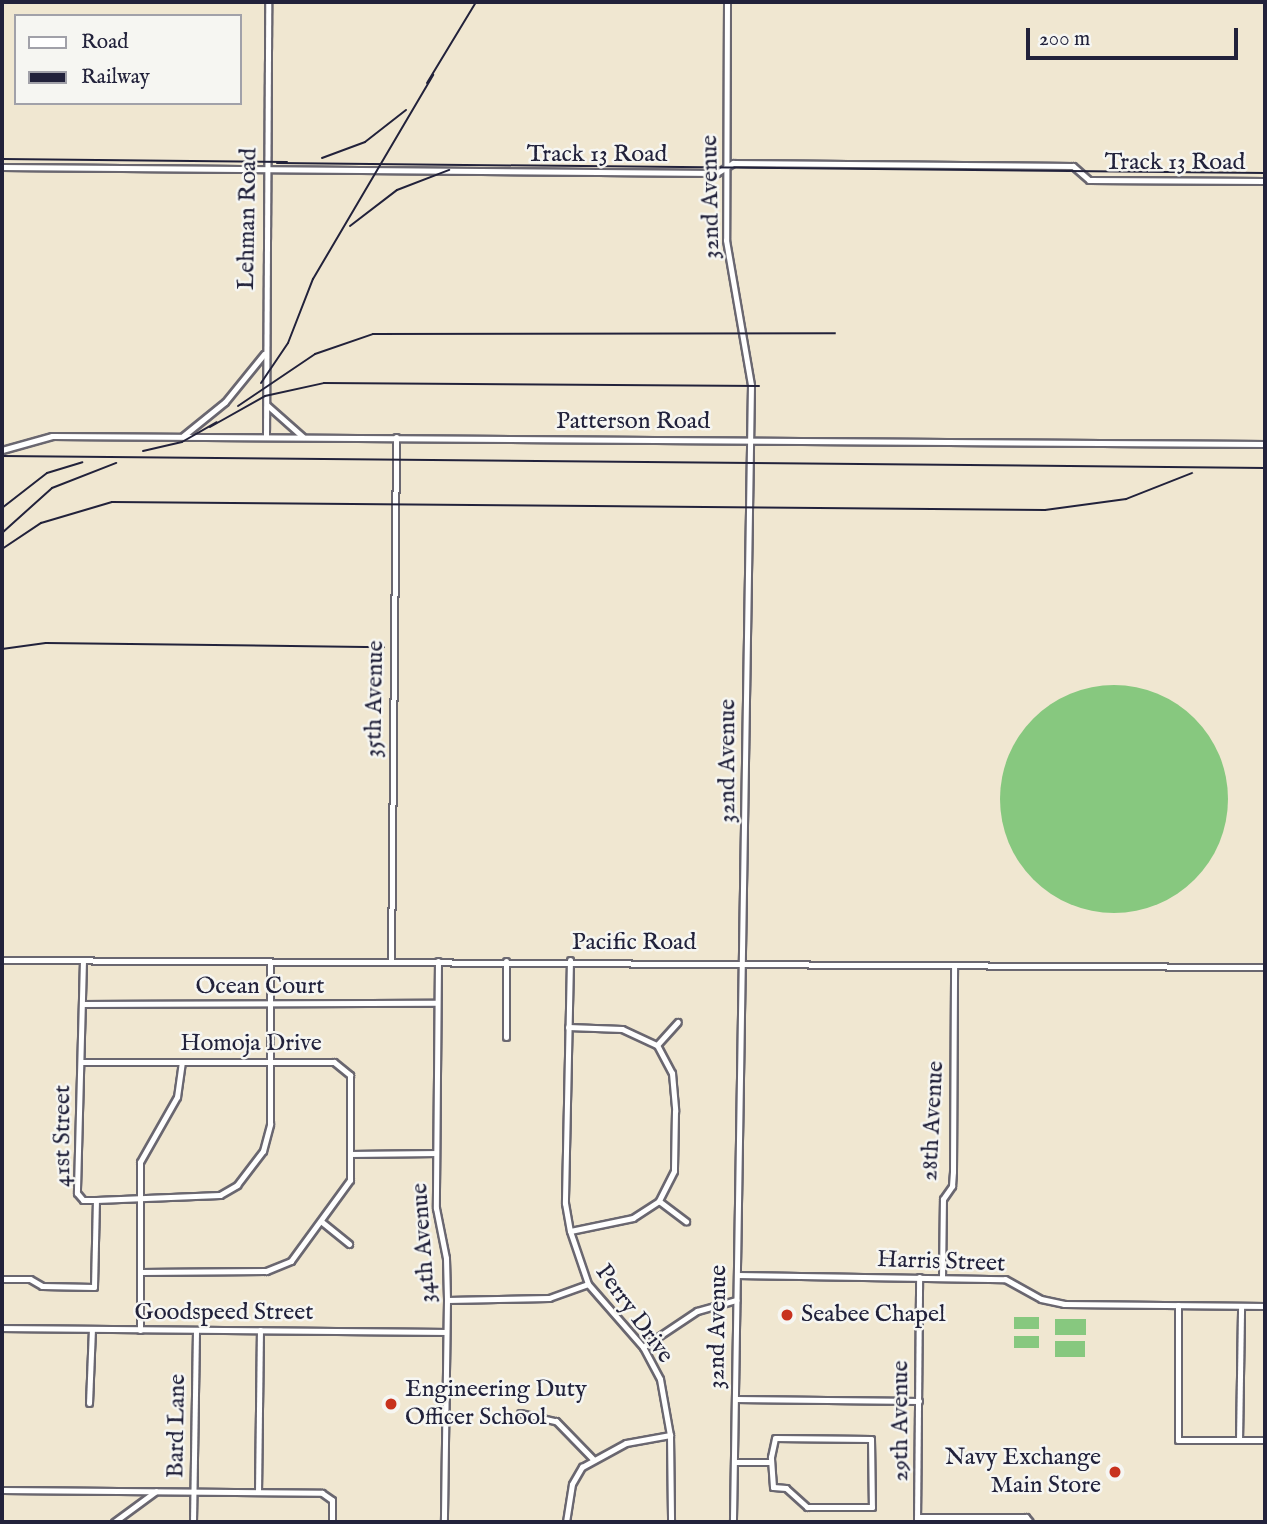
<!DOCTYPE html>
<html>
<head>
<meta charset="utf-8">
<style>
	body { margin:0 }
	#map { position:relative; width:1267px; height:1524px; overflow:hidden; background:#f0e7d1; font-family:"IM FELL English",serif }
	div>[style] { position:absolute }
	.green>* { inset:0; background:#87c87f; transform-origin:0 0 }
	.round { border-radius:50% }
	.roads { filter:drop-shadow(2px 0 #6a6770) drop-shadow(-2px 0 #6a6770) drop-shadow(0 2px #6a6770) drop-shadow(0 -2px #6a6770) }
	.minor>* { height:5px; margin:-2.5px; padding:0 2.5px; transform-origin:2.5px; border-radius:2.5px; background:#fff }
	.rail>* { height:2px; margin:-1px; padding:0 1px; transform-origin:1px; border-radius:1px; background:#22223b }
	.dots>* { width:19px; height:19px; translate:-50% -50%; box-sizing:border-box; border:4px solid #f6f6f2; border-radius:50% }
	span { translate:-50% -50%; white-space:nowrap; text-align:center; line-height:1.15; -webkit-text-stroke:5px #f6f6f2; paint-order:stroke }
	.street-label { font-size:24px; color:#22223b }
	.poi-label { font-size:24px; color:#22223b }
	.left { translate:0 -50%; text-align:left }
	.right { translate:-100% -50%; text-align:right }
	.frame { position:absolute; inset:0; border:4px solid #22223b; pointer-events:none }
	.legend { position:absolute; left:14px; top:14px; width:228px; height:91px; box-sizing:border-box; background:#f6f6f2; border:2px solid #a1a1a9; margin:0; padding:9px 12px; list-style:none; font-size:21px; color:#22223b }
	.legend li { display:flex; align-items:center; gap:14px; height:35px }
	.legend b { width:35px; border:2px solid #a1a1a9 }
	.scale { position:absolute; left:1026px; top:28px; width:212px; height:32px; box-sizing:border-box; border:4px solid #22223b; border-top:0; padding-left:9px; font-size:21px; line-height:24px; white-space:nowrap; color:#22223b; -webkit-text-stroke:5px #f6f6f2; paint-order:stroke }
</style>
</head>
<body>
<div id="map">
	<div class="green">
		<div class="round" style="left:1000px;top:685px;width:228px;height:228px"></div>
		<div style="left:1014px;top:1317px;width:25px;height:12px"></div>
		<div style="left:1055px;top:1319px;width:31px;height:16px"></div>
		<div style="left:1014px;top:1336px;width:25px;height:12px"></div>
		<div style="left:1055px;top:1341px;width:30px;height:16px"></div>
	</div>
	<div class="roads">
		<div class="minor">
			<div style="left:727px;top:2px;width:238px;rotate:90.2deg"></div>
			<div style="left:726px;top:240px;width:147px;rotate:80.2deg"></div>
			<div style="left:751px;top:385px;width:1137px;rotate:90.91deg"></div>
			<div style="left:2px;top:167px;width:715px;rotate:0.48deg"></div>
			<div style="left:717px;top:173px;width:19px;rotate:-32deg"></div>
			<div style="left:733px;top:163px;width:340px;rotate:0.5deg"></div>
			<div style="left:1073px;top:166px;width:21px;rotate:41deg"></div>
			<div style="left:1089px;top:180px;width:176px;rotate:0.3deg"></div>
			<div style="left:267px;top:405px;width:48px;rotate:41.6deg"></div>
			<div style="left:183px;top:436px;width:54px;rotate:-39deg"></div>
			<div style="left:225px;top:402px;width:62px;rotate:-50.9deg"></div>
			<div style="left:266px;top:437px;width:435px;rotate:-89.7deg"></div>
			<div style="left:2px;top:450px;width:52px;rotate:-15.6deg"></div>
			<div style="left:52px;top:436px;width:1213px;rotate:0.38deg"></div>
			<div style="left:2px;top:960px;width:1263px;rotate:0.32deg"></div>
			<div style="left:83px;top:960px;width:233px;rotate:91.5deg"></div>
			<div style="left:77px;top:1193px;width:9px;rotate:49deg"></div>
			<div style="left:83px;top:1200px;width:13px"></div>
			<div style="left:96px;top:1200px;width:124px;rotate:-2.3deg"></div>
			<div style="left:220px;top:1195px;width:20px;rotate:-30deg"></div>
			<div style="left:237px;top:1185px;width:43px;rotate:-52.6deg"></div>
			<div style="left:263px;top:1151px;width:28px;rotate:-75deg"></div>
			<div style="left:270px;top:1124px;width:162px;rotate:-90deg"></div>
			<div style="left:570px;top:960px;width:243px;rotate:91.2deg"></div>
			<div style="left:565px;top:1203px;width:28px;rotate:80deg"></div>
			<div style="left:570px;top:1231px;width:56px;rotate:71.2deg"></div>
			<div style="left:588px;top:1284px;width:84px;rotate:48.9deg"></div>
			<div style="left:643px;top:1347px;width:36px;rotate:62deg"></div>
			<div style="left:660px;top:1379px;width:57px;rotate:79.9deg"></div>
			<div style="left:670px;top:1435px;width:87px;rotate:89.3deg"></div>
			<div style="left:438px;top:961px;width:247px;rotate:90.5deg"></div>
			<div style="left:436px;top:1208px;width:51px;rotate:78.7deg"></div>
			<div style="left:446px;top:1258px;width:42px;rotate:88.6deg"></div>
			<div style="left:447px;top:1300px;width:222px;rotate:90.8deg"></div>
			<div style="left:506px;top:961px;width:76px;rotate:90deg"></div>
			<div style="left:391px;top:962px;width:525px;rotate:-89.45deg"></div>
			<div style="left:83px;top:1004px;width:354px;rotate:-0.2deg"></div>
			<div style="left:568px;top:1027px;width:54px;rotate:2.1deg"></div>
			<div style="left:622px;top:1029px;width:38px;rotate:25deg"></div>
			<div style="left:657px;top:1045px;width:32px;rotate:62deg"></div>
			<div style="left:672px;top:1073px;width:38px;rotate:85deg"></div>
			<div style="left:675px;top:1111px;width:60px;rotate:91deg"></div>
			<div style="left:674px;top:1171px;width:34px;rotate:117deg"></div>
			<div style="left:659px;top:1201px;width:31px;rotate:147deg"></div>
			<div style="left:633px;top:1218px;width:64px;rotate:168.3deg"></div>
			<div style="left:657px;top:1045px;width:31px;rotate:-48deg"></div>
			<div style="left:82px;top:1062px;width:252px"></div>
			<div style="left:334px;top:1062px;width:21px;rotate:39deg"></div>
			<div style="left:350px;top:1075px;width:105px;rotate:90deg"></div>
			<div style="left:350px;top:1180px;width:100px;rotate:126.1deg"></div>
			<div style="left:291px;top:1261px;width:27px;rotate:158deg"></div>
			<div style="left:266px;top:1271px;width:125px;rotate:179.5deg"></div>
			<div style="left:352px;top:1154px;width:84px;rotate:-0.7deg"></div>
			<div style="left:659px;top:1201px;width:34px;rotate:37deg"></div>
			<div style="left:322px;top:1222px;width:35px;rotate:39deg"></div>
			<div style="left:737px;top:1275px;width:268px;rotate:0.9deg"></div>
			<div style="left:1005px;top:1279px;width:41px;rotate:29.1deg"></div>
			<div style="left:1041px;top:1299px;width:24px;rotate:12deg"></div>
			<div style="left:1064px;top:1304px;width:201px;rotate:0.6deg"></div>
			<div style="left:942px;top:1278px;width:79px;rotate:-89.3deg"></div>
			<div style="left:943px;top:1199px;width:16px;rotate:-55deg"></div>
			<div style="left:952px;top:1186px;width:14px;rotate:-86deg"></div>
			<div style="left:953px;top:1172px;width:207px;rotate:-89.7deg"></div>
			<div style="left:2px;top:1279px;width:28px"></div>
			<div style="left:30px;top:1279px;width:14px;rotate:30deg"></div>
			<div style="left:42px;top:1286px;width:52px;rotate:1.1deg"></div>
			<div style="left:94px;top:1287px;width:87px;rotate:-88.7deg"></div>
			<div style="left:447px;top:1300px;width:102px;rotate:-1.1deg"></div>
			<div style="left:549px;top:1298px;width:41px;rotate:-19.7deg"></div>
			<div style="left:1178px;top:1305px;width:135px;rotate:90deg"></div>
			<div style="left:1178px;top:1440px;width:87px"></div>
			<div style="left:2px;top:1328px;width:444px;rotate:0.5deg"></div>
			<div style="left:140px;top:1330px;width:168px;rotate:-90deg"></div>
			<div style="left:140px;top:1162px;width:75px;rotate:-60.4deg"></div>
			<div style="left:177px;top:1097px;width:35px;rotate:-82deg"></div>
			<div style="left:643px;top:1347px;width:65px;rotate:-33.7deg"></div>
			<div style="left:697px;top:1311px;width:41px;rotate:-15.8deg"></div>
			<div style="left:735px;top:1399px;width:184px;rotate:0.6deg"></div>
			<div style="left:89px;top:1403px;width:74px;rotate:-87.7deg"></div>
			<div style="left:520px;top:1413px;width:37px;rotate:13deg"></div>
			<div style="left:556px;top:1421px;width:53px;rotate:45.8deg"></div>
			<div style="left:775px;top:1438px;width:96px;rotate:0.6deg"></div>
			<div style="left:871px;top:1439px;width:68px;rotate:89.2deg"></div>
			<div style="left:872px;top:1507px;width:65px;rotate:180deg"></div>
			<div style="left:807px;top:1507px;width:28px;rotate:-138deg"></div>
			<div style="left:786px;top:1488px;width:13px;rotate:-176deg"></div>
			<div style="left:773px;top:1487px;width:30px;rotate:-94deg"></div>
			<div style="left:771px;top:1457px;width:19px;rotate:-78deg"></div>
			<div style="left:1239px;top:1440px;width:134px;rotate:-89.1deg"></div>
			<div style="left:734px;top:1462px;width:37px"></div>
			<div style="left:2px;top:1490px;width:320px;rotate:0.5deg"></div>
			<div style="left:322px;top:1493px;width:12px;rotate:35deg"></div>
			<div style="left:332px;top:1500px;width:22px;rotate:90deg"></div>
			<div style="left:258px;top:1492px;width:162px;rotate:-89.3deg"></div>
			<div style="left:917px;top:1517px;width:109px"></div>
			<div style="left:1026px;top:1517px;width:6px;rotate:51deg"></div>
			<div style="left:114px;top:1522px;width:52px;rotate:-36.4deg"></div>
			<div style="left:193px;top:1522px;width:192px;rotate:-89.1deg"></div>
			<div style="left:566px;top:1522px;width:38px;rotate:-81deg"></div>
			<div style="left:572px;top:1484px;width:20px;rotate:-60deg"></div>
			<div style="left:582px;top:1467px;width:50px;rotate:-28.6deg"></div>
			<div style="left:626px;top:1443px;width:45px;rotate:-10.3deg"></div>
			<div style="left:917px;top:1522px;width:245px;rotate:-89.5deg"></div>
		</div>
	</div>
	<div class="rail">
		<div style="left:427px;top:83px;width:95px;rotate:-58.8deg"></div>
		<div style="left:322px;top:158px;width:46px;rotate:-20.4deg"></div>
		<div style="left:365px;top:142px;width:52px;rotate:-38deg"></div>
		<div style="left:2px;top:159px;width:285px;rotate:0.6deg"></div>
		<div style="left:277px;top:163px;width:988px;rotate:0.58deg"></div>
		<div style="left:350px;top:226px;width:59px;rotate:-37.5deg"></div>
		<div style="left:397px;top:190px;width:56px;rotate:-21deg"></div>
		<div style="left:261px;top:383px;width:48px;rotate:-56deg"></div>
		<div style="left:288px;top:343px;width:69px;rotate:-68.7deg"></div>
		<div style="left:313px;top:279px;width:237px;rotate:-59.5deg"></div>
		<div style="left:238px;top:406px;width:93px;rotate:-34deg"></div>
		<div style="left:315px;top:354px;width:61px;rotate:-19deg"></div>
		<div style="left:373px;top:334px;width:462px;rotate:-0.1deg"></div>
		<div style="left:210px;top:427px;width:63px;rotate:-29.4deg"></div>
		<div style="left:265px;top:396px;width:60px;rotate:-12.4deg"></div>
		<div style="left:324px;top:383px;width:435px;rotate:0.4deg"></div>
		<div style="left:143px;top:451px;width:40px;rotate:-13deg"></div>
		<div style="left:182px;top:442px;width:40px;rotate:-29.7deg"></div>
		<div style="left:2px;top:456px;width:1263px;rotate:0.54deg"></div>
		<div style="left:2px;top:508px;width:57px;rotate:-37.9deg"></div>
		<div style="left:47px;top:473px;width:37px;rotate:-17deg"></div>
		<div style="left:2px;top:533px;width:67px;rotate:-42deg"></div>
		<div style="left:52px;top:488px;width:69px;rotate:-21.3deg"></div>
		<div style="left:2px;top:549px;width:47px;rotate:-33.7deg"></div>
		<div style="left:41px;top:523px;width:74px;rotate:-16.5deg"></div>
		<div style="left:112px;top:502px;width:933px;rotate:0.49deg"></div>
		<div style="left:1045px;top:510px;width:82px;rotate:-7.7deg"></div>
		<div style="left:1126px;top:499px;width:71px;rotate:-21.5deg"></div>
		<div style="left:2px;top:649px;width:44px;rotate:-7.8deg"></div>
		<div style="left:46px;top:643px;width:338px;rotate:0.7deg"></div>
	</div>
	<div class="dots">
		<div style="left:787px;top:1315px;background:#c8321e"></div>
		<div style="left:391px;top:1404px;background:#c8321e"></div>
		<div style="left:1115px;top:1472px;background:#c8321e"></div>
	</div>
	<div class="street-label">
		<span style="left:597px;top:155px">Track 13 Road</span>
		<span style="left:1175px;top:163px">Track 13 Road</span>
		<span style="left:711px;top:197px;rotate:-91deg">32nd Avenue</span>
		<span style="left:248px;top:219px;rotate:-89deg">Lehman Road</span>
		<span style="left:633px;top:422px">Patterson Road</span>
		<span style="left:375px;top:699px;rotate:-89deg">35th Avenue</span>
		<span style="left:728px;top:761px;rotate:-90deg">32nd Avenue</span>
		<span style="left:634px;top:943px">Pacific Road</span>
		<span style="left:260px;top:987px">Ocean Court</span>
		<span style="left:251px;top:1044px">Homoja Drive</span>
		<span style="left:933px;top:1121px;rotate:-87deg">28th Avenue</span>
		<span style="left:63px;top:1136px;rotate:-90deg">41st Street</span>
		<span style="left:424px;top:1243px;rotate:-94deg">34th Avenue</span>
		<span style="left:941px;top:1262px;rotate:2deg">Harris Street</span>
		<span style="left:224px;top:1313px">Goodspeed Street</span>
		<span style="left:634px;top:1314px;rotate:54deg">Perry Drive</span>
		<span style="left:718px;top:1327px;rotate:-89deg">32nd Avenue</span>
		<span style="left:901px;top:1421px;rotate:-90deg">29th Avenue</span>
		<span style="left:177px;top:1426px;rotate:-89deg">Bard Lane</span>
	</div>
	<div class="poi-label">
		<span class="left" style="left:801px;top:1315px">Seabee Chapel</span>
		<span class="left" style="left:405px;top:1404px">Engineering Duty<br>Officer School</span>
		<span class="right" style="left:1101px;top:1472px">Navy Exchange<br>Main Store</span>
	</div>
	<div class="frame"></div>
	<ul class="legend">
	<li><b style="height:9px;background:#fff"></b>Road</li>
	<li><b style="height:9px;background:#22223b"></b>Railway</li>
	</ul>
	<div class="scale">200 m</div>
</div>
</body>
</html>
